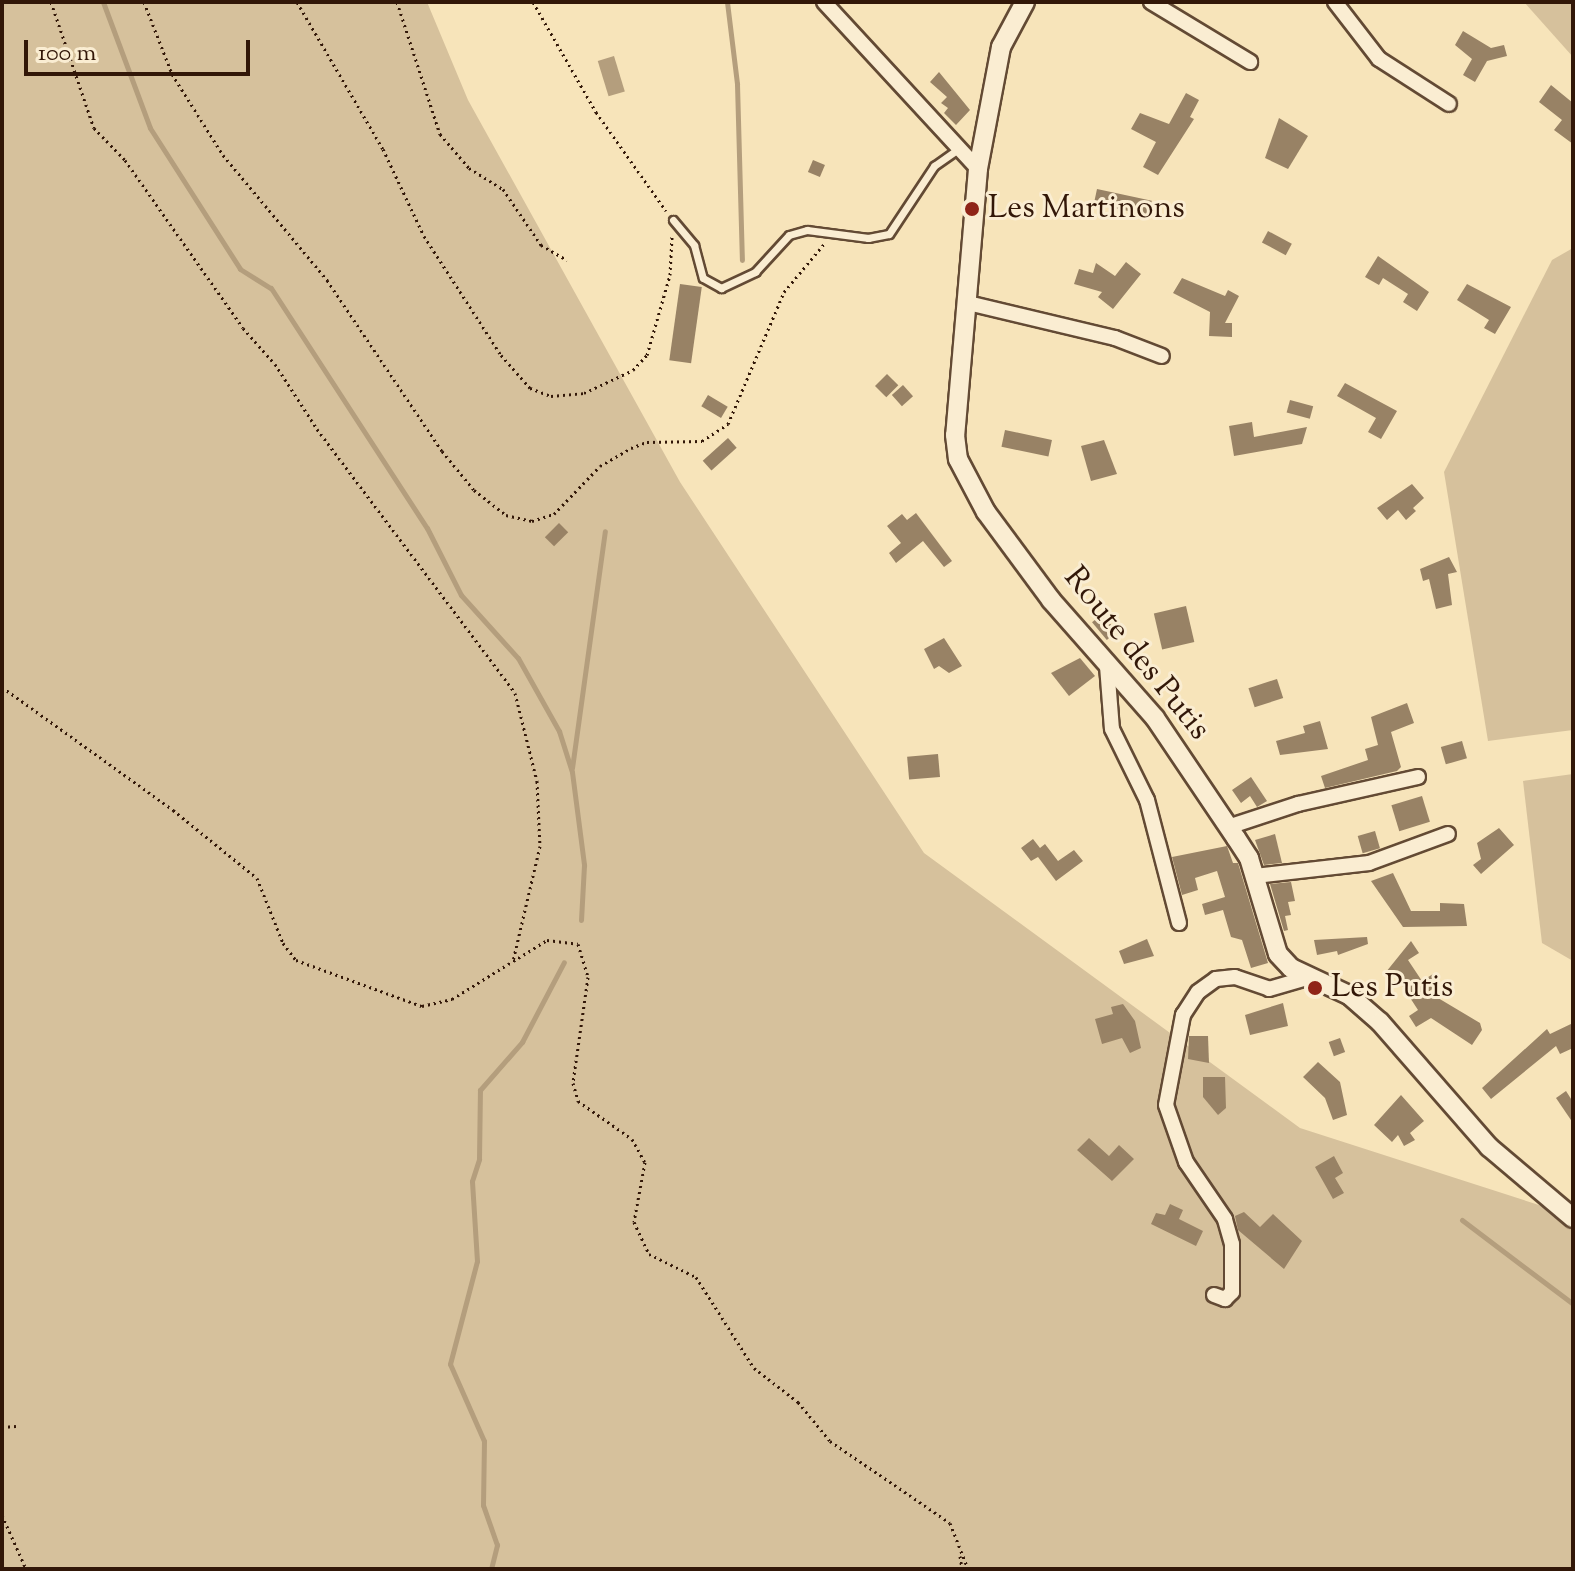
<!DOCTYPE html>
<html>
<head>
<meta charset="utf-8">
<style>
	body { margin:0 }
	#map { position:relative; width:1575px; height:1571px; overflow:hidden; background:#f7e4ba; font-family:"Sorts Mill Goudy",serif }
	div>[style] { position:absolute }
	.green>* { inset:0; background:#d6c19c }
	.water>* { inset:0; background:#b49e7d; transform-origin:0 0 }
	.stream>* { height:5px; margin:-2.5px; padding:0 2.5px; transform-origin:2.5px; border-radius:2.5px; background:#b49e7d }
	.building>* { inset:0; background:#988265; transform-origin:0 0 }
	.path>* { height:3px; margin-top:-1.5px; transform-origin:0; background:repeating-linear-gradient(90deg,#321708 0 2px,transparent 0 6px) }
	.roads { filter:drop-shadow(2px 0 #634a34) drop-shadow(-2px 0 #634a34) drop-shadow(0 2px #634a34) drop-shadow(0 -2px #634a34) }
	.service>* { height:7px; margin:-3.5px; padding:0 3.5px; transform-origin:3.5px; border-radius:3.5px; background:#faedd2 }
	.minor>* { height:14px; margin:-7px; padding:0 7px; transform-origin:7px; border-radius:7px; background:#faedd2 }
	.tertiary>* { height:18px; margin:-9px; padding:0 9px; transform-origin:9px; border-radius:9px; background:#faedd2 }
	.dots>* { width:22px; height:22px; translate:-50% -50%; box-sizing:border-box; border:4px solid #faedd2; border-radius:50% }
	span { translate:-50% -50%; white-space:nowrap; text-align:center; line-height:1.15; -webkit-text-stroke:6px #faedd2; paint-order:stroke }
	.poi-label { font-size:32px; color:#321708 }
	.left { translate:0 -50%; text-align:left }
	.street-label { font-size:32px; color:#321708 }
	.frame { position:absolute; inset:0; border:4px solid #321708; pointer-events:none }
	.scale { position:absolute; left:24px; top:40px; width:226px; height:36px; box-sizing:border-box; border:4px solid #321708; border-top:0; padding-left:10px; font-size:24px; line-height:28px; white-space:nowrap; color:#321708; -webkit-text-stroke:6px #faedd2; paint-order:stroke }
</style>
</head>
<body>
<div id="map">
	<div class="green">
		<div style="clip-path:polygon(2px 2px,427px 2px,468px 100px,680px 482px,924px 853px,1300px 1128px,1573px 1216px,1573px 1569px,2px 1569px)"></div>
		<div style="clip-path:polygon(1525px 2px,1573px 2px,1573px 57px,1524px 2px)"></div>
		<div style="clip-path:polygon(1573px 248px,1573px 730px,1488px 741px,1444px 472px,1552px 260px)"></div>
		<div style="clip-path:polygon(1573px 774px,1573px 961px,1542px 943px,1523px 781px)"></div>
	</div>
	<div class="water">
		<div style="left:614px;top:56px;width:37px;height:17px;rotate:73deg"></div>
	</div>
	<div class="stream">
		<div style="left:103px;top:2px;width:134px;rotate:69.5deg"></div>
		<div style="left:150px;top:128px;width:167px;rotate:57.4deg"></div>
		<div style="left:240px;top:269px;width:36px;rotate:32deg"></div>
		<div style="left:271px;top:288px;width:286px;rotate:57deg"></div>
		<div style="left:427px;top:528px;width:75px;rotate:63.1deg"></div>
		<div style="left:461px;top:595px;width:85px;rotate:47.9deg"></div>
		<div style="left:518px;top:658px;width:84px;rotate:60.7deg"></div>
		<div style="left:559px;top:731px;width:43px;rotate:72.4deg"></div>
		<div style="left:572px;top:772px;width:94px;rotate:82.6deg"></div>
		<div style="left:584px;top:865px;width:55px;rotate:93.1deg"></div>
		<div style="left:727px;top:2px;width:83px;rotate:83deg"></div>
		<div style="left:737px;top:84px;width:176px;rotate:88.4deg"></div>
		<div style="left:572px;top:768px;width:239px;rotate:-82.1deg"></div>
		<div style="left:1462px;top:1220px;width:139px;rotate:37.1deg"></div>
		<div style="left:491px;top:1569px;width:25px;rotate:-76deg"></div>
		<div style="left:497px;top:1545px;width:42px;rotate:-109.3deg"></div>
		<div style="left:483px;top:1505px;width:64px;rotate:-89.1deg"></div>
		<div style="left:484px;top:1441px;width:84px;rotate:-113.8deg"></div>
		<div style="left:450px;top:1364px;width:106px;rotate:-75.3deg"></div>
		<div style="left:477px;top:1261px;width:80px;rotate:-93.6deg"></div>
		<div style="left:472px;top:1181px;width:23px;rotate:-72deg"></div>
		<div style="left:479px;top:1159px;width:69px;rotate:-89.2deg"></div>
		<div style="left:480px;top:1090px;width:64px;rotate:-48.8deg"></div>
		<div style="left:522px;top:1042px;width:90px;rotate:-62.3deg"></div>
	</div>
	<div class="building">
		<div style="clip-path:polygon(1463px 31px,1491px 48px,1504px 45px,1507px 56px,1487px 61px,1475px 82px,1463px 75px,1472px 59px,1455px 45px)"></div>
		<div style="clip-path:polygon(939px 72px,970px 110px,956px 125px,944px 113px,948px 108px,941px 103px,947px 97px,930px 82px)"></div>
		<div style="clip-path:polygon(1551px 85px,1573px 103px,1573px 144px,1554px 130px,1562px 120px,1539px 102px)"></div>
		<div style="clip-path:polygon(1186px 93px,1199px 100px,1190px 117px,1194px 119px,1158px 175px,1143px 167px,1156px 142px,1131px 129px,1140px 113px,1169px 124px)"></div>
		<div style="clip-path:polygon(1279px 118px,1308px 136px,1288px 169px,1265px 158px)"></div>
		<div style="left:813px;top:160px;width:13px;height:13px;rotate:23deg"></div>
		<div style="left:1097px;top:189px;width:56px;height:15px;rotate:12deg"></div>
		<div style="left:1268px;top:231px;width:27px;height:13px;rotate:28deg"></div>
		<div style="clip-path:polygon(1378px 256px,1429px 292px,1417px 311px,1403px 302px,1408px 294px,1383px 278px,1379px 285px,1365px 277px)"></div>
		<div style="clip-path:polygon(1126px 262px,1141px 274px,1113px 309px,1098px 297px,1102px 292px,1074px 284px,1079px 269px,1093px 273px,1096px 263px,1115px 276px)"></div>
		<div style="clip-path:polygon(1182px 278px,1225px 296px,1228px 290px,1239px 296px,1225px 323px,1232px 323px,1232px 337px,1209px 336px,1210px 312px,1173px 293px)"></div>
		<div style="left:680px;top:284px;width:22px;height:77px;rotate:8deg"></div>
		<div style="clip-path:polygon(1467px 284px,1511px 307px,1495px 334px,1484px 328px,1489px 320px,1457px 300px)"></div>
		<div style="left:887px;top:374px;width:16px;height:17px;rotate:45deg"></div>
		<div style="clip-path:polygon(1345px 383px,1397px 411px,1381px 439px,1368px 432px,1376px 418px,1337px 396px)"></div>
		<div style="left:903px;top:385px;width:15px;height:15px;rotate:48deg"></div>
		<div style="left:708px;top:395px;width:23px;height:13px;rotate:31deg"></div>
		<div style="left:1290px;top:400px;width:24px;height:13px;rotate:15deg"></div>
		<div style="clip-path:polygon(1252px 422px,1254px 437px,1307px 427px,1302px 444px,1234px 456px,1229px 426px)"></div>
		<div style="left:1005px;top:430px;width:48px;height:17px;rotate:12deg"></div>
		<div style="left:728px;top:438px;width:13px;height:34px;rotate:48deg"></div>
		<div style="clip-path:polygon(1104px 440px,1117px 474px,1091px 481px,1081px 446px)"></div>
		<div style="clip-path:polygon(1412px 484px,1424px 498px,1413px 508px,1416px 511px,1406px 520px,1398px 510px,1387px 520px,1377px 508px)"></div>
		<div style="clip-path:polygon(916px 513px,952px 561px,944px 567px,923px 541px,896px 563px,889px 553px,901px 543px,887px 526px,902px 514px,907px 520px)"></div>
		<div style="left:559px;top:523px;width:13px;height:20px;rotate:45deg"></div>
		<div style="clip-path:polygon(1449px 557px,1457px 572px,1448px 574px,1452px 605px,1436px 609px,1429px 579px,1423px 581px,1420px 569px)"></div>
		<div style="left:1186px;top:606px;width:37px;height:33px;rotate:77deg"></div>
		<div style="left:1102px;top:614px;width:23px;height:13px;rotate:50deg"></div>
		<div style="clip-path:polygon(944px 638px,962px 666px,949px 673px,939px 666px,934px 669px,924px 649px)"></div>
		<div style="clip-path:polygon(1080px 658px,1095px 676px,1069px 696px,1051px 673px)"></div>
		<div style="left:1277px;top:679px;width:20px;height:30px;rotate:72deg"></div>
		<div style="clip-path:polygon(1407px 703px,1414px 723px,1391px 732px,1401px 767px,1397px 771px,1325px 788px,1321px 776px,1368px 760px,1365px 749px,1378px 745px,1371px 717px)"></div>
		<div style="clip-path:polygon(1320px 721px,1328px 749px,1280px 755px,1276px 741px,1305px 733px,1303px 726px)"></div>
		<div style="left:1462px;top:741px;width:18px;height:22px;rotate:74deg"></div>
		<div style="left:938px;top:754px;width:23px;height:31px;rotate:85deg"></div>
		<div style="clip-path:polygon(1251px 777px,1267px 801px,1257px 807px,1250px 796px,1241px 803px,1232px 790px)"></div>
		<div style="left:1422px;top:796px;width:27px;height:32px;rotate:73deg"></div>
		<div style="clip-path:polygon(1499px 828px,1514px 845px,1481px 874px,1473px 865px,1481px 859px,1477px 843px)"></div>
		<div style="left:1375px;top:831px;width:18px;height:18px;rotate:74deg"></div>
		<div style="clip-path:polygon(1275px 834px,1282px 863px,1264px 865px,1255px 840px)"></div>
		<div style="clip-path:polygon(1033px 839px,1040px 848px,1045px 844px,1058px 861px,1074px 850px,1083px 861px,1056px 881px,1038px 857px,1031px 861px,1021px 848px)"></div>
		<div style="clip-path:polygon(1227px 846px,1233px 863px,1238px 863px,1268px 963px,1251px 968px,1242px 940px,1231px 937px,1223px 910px,1205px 915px,1202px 904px,1225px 897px,1217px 871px,1195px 878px,1198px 890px,1182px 895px,1172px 857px)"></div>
		<div style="clip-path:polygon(1393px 873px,1411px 911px,1440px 911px,1440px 903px,1464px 904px,1467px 926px,1403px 927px,1371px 881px)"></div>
		<div style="clip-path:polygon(1291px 882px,1295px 901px,1288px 902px,1291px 915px,1285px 916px,1288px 930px,1284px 931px,1270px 884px)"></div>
		<div style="clip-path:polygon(1367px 937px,1368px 944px,1338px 955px,1337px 951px,1317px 955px,1314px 940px)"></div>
		<div style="clip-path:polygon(1147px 939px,1154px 956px,1124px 964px,1119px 951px)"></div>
		<div style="clip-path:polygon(1411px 941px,1419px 953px,1408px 960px,1422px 981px,1433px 974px,1440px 984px,1428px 992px,1480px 1023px,1482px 1030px,1472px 1045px,1431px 1018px,1416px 1027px,1409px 1016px,1418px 1010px,1392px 970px,1386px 972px)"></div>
		<div style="clip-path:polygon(1283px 1003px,1288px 1026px,1250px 1035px,1245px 1015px)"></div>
		<div style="clip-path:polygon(1123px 1004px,1135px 1021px,1141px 1048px,1130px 1053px,1122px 1038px,1102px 1044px,1095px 1019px,1113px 1014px,1111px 1007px)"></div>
		<div style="clip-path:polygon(1573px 1023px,1573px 1048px,1560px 1054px,1556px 1046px,1491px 1099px,1482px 1088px,1547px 1029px,1550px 1034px)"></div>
		<div style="clip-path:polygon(1189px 1036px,1208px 1036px,1209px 1063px,1188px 1059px)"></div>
		<div style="left:1340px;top:1038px;width:15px;height:12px;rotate:70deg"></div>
		<div style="clip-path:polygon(1318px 1062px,1340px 1082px,1347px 1115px,1333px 1120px,1325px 1098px,1303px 1077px)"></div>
		<div style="clip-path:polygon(1203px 1077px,1225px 1077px,1226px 1108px,1218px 1115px,1203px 1097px)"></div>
		<div style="clip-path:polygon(1566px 1091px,1573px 1102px,1573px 1123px,1556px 1098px)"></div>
		<div style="clip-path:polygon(1401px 1095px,1424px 1121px,1410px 1133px,1415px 1140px,1404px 1146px,1398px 1135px,1392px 1142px,1374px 1125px)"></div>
		<div style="clip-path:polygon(1089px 1138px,1109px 1156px,1119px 1145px,1134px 1159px,1112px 1181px,1077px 1150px)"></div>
		<div style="clip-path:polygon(1334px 1156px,1343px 1173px,1335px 1178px,1344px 1193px,1333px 1199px,1315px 1167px)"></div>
		<div style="clip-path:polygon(1170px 1204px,1183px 1210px,1179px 1219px,1203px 1231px,1196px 1246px,1151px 1224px,1156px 1213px,1165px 1215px)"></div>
		<div style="clip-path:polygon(1244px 1212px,1260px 1227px,1273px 1214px,1302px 1241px,1284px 1269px,1238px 1230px,1235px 1216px)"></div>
	</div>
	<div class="path">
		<div style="left:51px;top:2px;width:133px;rotate:71.2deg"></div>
		<div style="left:94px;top:128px;width:45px;rotate:45.9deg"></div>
		<div style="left:125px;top:160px;width:205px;rotate:54.9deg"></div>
		<div style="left:243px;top:328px;width:48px;rotate:48.4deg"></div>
		<div style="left:275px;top:364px;width:77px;rotate:57.1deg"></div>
		<div style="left:317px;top:429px;width:330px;rotate:53.1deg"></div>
		<div style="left:515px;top:693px;width:91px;rotate:76deg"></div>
		<div style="left:537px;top:781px;width:65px;rotate:87.4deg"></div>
		<div style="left:540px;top:846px;width:118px;rotate:103.2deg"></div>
		<div style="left:144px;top:2px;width:77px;rotate:68.7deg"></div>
		<div style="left:172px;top:74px;width:96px;rotate:57.8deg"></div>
		<div style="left:223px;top:155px;width:163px;rotate:50.2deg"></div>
		<div style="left:327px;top:280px;width:206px;rotate:56.1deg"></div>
		<div style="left:442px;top:451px;width:50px;rotate:50.6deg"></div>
		<div style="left:474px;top:490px;width:41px;rotate:38deg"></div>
		<div style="left:506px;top:515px;width:27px;rotate:13deg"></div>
		<div style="left:532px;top:521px;width:23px;rotate:-18deg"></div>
		<div style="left:554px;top:514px;width:66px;rotate:-46.2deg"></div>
		<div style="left:600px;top:466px;width:36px;rotate:-30deg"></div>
		<div style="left:631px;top:448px;width:17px;rotate:-21deg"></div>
		<div style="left:647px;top:442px;width:55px;rotate:-1deg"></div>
		<div style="left:702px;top:441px;width:31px;rotate:-33deg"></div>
		<div style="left:728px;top:424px;width:143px;rotate:-67deg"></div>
		<div style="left:784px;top:292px;width:62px;rotate:-50.2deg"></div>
		<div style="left:297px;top:2px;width:170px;rotate:59.7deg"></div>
		<div style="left:383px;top:149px;width:96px;rotate:64.8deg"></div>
		<div style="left:424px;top:236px;width:142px;rotate:57.1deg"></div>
		<div style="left:501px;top:355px;width:44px;rotate:48.7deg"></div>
		<div style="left:530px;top:388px;width:22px;rotate:21deg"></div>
		<div style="left:551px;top:396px;width:33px;rotate:-5deg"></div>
		<div style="left:584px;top:393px;width:54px;rotate:-25.1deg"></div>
		<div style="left:633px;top:370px;width:21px;rotate:-47deg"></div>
		<div style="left:647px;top:355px;width:83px;rotate:-74deg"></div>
		<div style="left:670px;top:275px;width:39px;rotate:-87deg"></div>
		<div style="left:397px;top:2px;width:139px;rotate:72deg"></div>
		<div style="left:440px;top:134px;width:45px;rotate:49.5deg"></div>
		<div style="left:469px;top:168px;width:40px;rotate:32deg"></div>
		<div style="left:503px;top:189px;width:68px;rotate:55.8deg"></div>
		<div style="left:541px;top:245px;width:30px;rotate:30deg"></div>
		<div style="left:533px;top:2px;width:127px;rotate:60.2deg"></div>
		<div style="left:596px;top:112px;width:121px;rotate:54.7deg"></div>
		<div style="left:2px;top:687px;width:211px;rotate:35.7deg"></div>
		<div style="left:173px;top:810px;width:108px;rotate:39deg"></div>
		<div style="left:257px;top:878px;width:70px;rotate:68.2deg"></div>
		<div style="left:283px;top:943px;width:21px;rotate:53deg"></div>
		<div style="left:296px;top:960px;width:134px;rotate:20.1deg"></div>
		<div style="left:422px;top:1006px;width:31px;rotate:-13deg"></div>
		<div style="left:452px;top:999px;width:112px;rotate:-31.8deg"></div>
		<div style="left:547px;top:940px;width:31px;rotate:7deg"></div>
		<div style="left:578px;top:944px;width:34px;rotate:73deg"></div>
		<div style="left:588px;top:977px;width:107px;rotate:98.1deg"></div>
		<div style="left:573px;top:1083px;width:19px;rotate:74deg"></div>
		<div style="left:578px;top:1101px;width:66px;rotate:35.1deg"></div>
		<div style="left:632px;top:1139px;width:26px;rotate:61deg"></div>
		<div style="left:645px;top:1162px;width:61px;rotate:100.4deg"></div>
		<div style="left:634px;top:1222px;width:35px;rotate:65deg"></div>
		<div style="left:649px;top:1254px;width:52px;rotate:26.1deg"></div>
		<div style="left:696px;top:1277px;width:108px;rotate:57.5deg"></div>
		<div style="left:754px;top:1368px;width:56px;rotate:37.7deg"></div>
		<div style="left:798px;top:1402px;width:50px;rotate:50.6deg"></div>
		<div style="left:830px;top:1441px;width:145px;rotate:34.3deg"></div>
		<div style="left:950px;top:1523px;width:49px;rotate:68.6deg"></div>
		<div style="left:2px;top:1427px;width:14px;rotate:-4deg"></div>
		<div style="left:2px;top:1515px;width:59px;rotate:66deg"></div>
		<div style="left:960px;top:1556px;width:13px;rotate:81deg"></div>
	</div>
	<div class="roads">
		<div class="service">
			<div style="left:673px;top:220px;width:33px;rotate:50deg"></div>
			<div style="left:694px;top:245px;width:34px;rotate:75deg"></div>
			<div style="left:703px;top:278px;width:21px;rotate:29deg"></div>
			<div style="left:721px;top:288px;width:38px;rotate:-25deg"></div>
			<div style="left:755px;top:272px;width:50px;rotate:-47.4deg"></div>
			<div style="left:789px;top:235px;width:19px;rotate:-16deg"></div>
			<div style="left:807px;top:230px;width:62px;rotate:7.5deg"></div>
			<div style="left:868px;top:238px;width:21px;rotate:-11deg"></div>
			<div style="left:889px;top:234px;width:82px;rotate:-56.5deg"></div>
			<div style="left:934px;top:166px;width:28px;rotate:-35deg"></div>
		</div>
		<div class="minor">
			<div style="left:824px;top:2px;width:227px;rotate:47.3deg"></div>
			<div style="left:1151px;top:2px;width:116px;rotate:31.2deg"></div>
			<div style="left:1335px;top:2px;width:72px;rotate:52.3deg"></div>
			<div style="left:1379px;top:59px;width:83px;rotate:32.7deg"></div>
			<div style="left:968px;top:303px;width:151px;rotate:13.4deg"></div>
			<div style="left:1115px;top:338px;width:50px;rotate:21deg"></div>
			<div style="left:1107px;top:666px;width:63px;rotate:85.5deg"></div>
			<div style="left:1112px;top:729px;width:79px;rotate:63.8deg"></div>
			<div style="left:1147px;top:800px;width:127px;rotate:75.4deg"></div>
			<div style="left:1228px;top:827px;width:74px;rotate:-18.2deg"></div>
			<div style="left:1298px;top:804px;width:123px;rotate:-12.7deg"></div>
			<div style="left:1255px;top:876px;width:115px;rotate:-6.5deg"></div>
			<div style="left:1369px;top:863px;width:84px;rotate:-20.2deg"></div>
			<div style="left:1214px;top:1295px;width:12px;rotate:20deg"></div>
			<div style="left:1225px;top:1299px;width:10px;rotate:-45deg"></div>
			<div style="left:1232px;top:1292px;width:48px;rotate:-90deg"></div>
			<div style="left:1232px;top:1244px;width:26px;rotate:-106deg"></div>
			<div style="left:1225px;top:1219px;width:69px;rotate:-124.4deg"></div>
			<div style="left:1186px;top:1162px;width:60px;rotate:-109.3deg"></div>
			<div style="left:1166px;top:1105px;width:92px;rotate:-79.3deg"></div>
			<div style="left:1183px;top:1015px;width:27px;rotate:-57deg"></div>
			<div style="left:1198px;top:992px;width:22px;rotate:-36deg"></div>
			<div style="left:1216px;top:979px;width:19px;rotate:-6deg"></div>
			<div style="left:1235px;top:977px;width:36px;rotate:19deg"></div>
			<div style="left:1269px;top:989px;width:43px;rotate:-16.3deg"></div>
		</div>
		<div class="tertiary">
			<div style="left:1025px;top:2px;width:51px;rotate:118.1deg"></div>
			<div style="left:1001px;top:47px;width:124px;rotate:100.7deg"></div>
			<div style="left:978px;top:169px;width:267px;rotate:94.9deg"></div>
			<div style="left:955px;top:435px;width:24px;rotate:83deg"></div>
			<div style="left:958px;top:459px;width:60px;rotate:62.2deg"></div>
			<div style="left:986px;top:512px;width:109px;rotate:53.5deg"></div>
			<div style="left:1051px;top:600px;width:157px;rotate:48.6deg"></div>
			<div style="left:1155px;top:718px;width:145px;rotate:56deg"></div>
			<div style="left:1236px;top:838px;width:24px;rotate:57deg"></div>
			<div style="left:1249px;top:858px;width:100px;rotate:73.2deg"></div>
			<div style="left:1278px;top:954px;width:19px;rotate:47deg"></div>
			<div style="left:1291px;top:968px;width:64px;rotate:25deg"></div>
			<div style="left:1349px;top:995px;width:41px;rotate:41.1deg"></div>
			<div style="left:1380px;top:1022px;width:166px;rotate:48.9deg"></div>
			<div style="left:1489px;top:1147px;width:110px;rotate:40.2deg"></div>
		</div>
	</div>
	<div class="dots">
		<div style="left:972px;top:209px;background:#8f2418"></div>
		<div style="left:1315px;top:988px;background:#8f2418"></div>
	</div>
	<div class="poi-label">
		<span class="left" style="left:988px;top:209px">Les Martinons</span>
		<span class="left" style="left:1331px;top:988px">Les Putis</span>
	</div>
	<div class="street-label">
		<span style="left:1136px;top:654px;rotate:51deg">Route des Putis</span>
	</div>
	<div class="frame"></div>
	<div class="scale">100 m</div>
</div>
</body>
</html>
